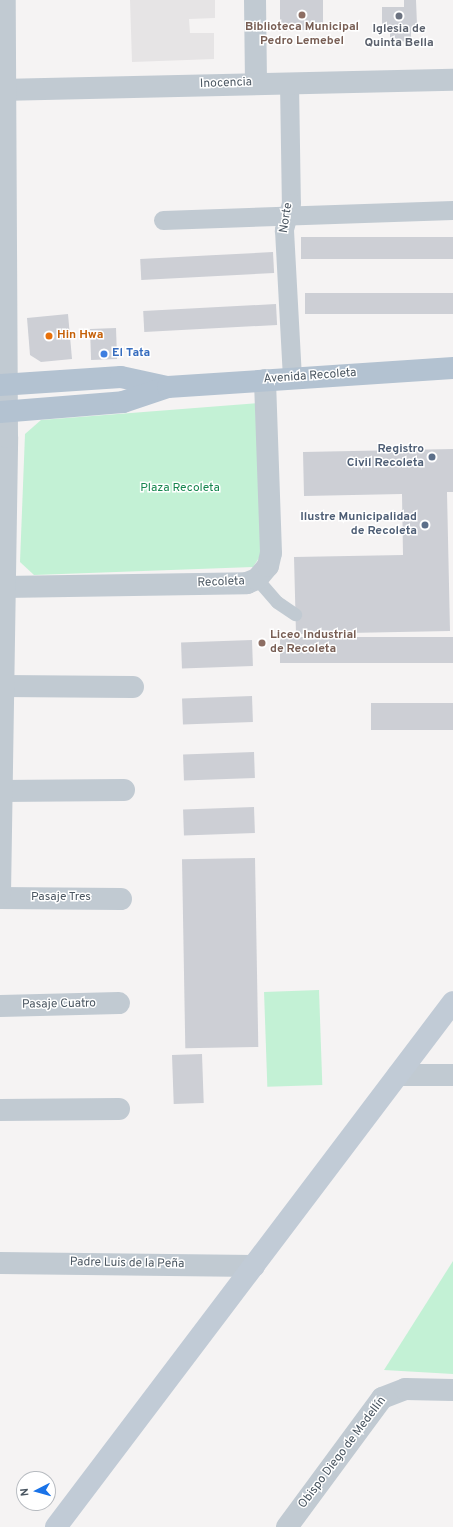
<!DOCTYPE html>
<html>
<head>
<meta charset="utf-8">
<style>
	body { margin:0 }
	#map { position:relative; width:453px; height:1527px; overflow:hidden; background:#f5f3f3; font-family:Overpass,sans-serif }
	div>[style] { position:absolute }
	.education>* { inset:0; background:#e6e4e5 }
	.green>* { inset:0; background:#c3f1d5; transform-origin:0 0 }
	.building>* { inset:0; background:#cdcfd5; transform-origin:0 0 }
	.service>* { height:13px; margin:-6.5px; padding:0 6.5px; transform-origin:6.5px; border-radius:6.5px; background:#c1cad2 }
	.pedestrian>* { height:19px; margin:-9.5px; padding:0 9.5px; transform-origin:9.5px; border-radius:9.5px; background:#c1cad2 }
	.minor>* { height:22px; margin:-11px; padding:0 11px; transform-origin:11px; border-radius:11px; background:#c1cad2 }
	.tertiary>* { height:22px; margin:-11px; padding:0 11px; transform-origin:11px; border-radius:11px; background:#c1cad2 }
	.secondary>* { height:22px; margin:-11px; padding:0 11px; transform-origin:11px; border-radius:11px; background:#c1cbd6 }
	.primary>* { height:22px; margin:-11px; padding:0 11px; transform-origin:11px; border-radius:11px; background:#b3c2d1 }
	.dots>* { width:11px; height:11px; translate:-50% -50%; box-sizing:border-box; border:2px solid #fff; border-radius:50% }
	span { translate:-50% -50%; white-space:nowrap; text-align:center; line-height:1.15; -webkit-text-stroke:3px #fff; paint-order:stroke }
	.education-label { font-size:12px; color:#785e54; font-weight:700 }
	.left { translate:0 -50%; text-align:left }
	.worship-label { font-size:12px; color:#5b616d; font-weight:700 }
	.street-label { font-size:12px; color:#4a5661 }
	.food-label { font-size:12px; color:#c56008; font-weight:700 }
	.shop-label { font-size:12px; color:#366cbe; font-weight:700 }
	.service-label { font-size:12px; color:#4e5e75; font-weight:700 }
	.right { translate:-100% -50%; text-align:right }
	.park-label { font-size:12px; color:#17864f }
	.north { position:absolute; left:16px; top:1471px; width:40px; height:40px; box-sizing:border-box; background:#fff; border:1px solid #b7bbc0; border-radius:50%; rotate:264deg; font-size:11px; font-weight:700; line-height:16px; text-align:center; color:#4a5661 }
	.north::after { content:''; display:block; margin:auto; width:14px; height:18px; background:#1a73e8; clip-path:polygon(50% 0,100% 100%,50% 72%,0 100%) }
</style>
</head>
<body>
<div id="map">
	<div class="education">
		<div style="clip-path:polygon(130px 0,215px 0,215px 18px,189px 19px,190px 33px,214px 33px,214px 59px,132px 62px)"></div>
	</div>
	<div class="green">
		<div style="clip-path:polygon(258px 403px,261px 555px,253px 567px,34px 575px,20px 562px,25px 434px,41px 420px)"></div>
		<div style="left:319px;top:990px;width:95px;height:55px;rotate:88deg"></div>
		<div style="clip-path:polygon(453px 1261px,453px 1374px,384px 1370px)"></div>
	</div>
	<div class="building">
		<div style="left:280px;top:0;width:43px;height:30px"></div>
		<div style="clip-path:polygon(404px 0,416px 0,417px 25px,411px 30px,411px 41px,390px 42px,390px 31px,382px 26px,382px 7px,404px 7px)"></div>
		<div style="left:453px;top:237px;width:22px;height:152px;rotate:90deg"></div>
		<div style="left:273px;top:252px;width:21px;height:133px;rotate:87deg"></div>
		<div style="left:453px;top:293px;width:21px;height:148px;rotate:90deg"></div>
		<div style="left:276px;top:304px;width:21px;height:133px;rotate:87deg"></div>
		<div style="clip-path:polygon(68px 314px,72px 359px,41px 362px,30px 355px,27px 318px)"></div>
		<div style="left:116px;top:328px;width:31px;height:26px;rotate:88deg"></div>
		<div style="clip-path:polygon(453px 449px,453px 492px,447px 492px,450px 631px,296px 634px,294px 557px,403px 555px,402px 494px,304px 496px,303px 452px)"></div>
		<div style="left:453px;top:637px;width:26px;height:173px;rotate:90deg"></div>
		<div style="left:252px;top:640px;width:26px;height:71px;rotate:88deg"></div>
		<div style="left:252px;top:696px;width:26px;height:70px;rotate:88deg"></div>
		<div style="left:453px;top:703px;width:27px;height:82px;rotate:90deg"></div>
		<div style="left:254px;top:752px;width:26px;height:71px;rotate:88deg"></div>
		<div style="left:254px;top:807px;width:26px;height:71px;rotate:88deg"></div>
		<div style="left:255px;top:858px;width:189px;height:73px;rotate:89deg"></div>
		<div style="left:202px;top:1054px;width:49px;height:30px;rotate:88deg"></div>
	</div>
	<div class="service">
		<div style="left:257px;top:579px;width:30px;rotate:49deg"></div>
		<div style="left:277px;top:602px;width:22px;rotate:34deg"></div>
	</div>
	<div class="pedestrian">
		<div style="left:289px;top:82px;width:121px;rotate:89.1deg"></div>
		<div style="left:291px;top:203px;width:28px;rotate:105deg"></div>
		<div style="left:284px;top:230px;width:148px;rotate:86.9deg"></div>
		<div style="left:163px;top:220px;width:290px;rotate:-2deg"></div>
	</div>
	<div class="minor">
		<div style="left:255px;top:0;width:83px;rotate:89.3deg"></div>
		<div style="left:0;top:90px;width:453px;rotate:-1.3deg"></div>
		<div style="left:4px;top:587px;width:243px;rotate:-0.9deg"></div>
		<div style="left:247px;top:583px;width:11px;rotate:-22deg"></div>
		<div style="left:257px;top:579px;width:17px;rotate:-50deg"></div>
		<div style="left:268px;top:566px;width:13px;rotate:-77deg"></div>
		<div style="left:271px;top:553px;width:173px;rotate:-92deg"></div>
		<div style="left:3px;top:686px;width:130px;rotate:0.4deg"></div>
		<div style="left:1px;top:791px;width:123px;rotate:-0.5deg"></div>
		<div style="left:0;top:898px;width:121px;rotate:0.5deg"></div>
		<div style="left:0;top:1006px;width:119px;rotate:-1.4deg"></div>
		<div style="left:398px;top:1075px;width:55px"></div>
		<div style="left:0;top:1110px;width:119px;rotate:-0.5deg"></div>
		<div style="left:0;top:1263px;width:254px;rotate:0.7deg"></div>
		<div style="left:287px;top:1527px;width:160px;rotate:-53.6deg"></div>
		<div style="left:382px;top:1398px;width:25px;rotate:-21deg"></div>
		<div style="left:405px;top:1389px;width:48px;rotate:1.2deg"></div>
	</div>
	<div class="tertiary">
		<div style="left:0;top:894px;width:457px;rotate:-89.1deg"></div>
		<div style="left:7px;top:437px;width:437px;rotate:-90.3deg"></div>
	</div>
	<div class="secondary">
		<div style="left:56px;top:1527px;width:658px;rotate:-52.9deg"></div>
	</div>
	<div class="primary">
		<div style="left:0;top:385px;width:121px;rotate:-3.8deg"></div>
		<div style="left:121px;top:377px;width:47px;rotate:12.3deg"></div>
		<div style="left:0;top:412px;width:123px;rotate:-4.6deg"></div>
		<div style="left:123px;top:402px;width:47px;rotate:-18.4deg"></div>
		<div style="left:168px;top:387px;width:286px;rotate:-3.8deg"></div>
	</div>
	<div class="dots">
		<div style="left:302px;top:15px;background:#8d6e63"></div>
		<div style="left:399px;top:16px;background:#6b7280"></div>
		<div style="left:49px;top:336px;background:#e8710a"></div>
		<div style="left:104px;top:354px;background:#3f7fe0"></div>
		<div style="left:432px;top:457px;background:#5c6f8a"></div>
		<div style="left:425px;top:525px;background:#5c6f8a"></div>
		<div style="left:262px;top:643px;background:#8d6e63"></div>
	</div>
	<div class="education-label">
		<span style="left:302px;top:35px">Biblioteca Municipal<br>Pedro Lemebel</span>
		<span class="left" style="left:270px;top:643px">Liceo Industrial<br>de Recoleta</span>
	</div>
	<div class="worship-label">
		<span style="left:399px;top:37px">Iglesia de<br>Quinta Bella</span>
	</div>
	<div class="street-label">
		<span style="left:226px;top:84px;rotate:-2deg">Inocencia</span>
		<span style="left:287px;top:218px;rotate:-81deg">Norte</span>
		<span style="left:310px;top:377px;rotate:-4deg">Avenida Recoleta</span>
		<span style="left:221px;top:583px;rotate:-2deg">Recoleta</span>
		<span style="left:61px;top:898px">Pasaje Tres</span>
		<span style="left:59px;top:1005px;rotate:-1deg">Pasaje Cuatro</span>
		<span style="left:127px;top:1264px;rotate:1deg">Padre Luis de la Peña</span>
		<span style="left:343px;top:1453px;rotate:-53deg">Obispo Diego de Medellín</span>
	</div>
	<div class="food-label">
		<span class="left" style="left:57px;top:336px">Hin Hwa</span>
	</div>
	<div class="shop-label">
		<span class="left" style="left:112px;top:354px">El Tata</span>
	</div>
	<div class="service-label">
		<span class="right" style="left:424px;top:457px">Registro<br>Civil Recoleta</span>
		<span class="right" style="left:417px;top:525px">Ilustre Municipalidad<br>de Recoleta</span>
	</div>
	<div class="park-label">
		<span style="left:180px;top:489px">Plaza Recoleta</span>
	</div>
	<div class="north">N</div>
</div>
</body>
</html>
